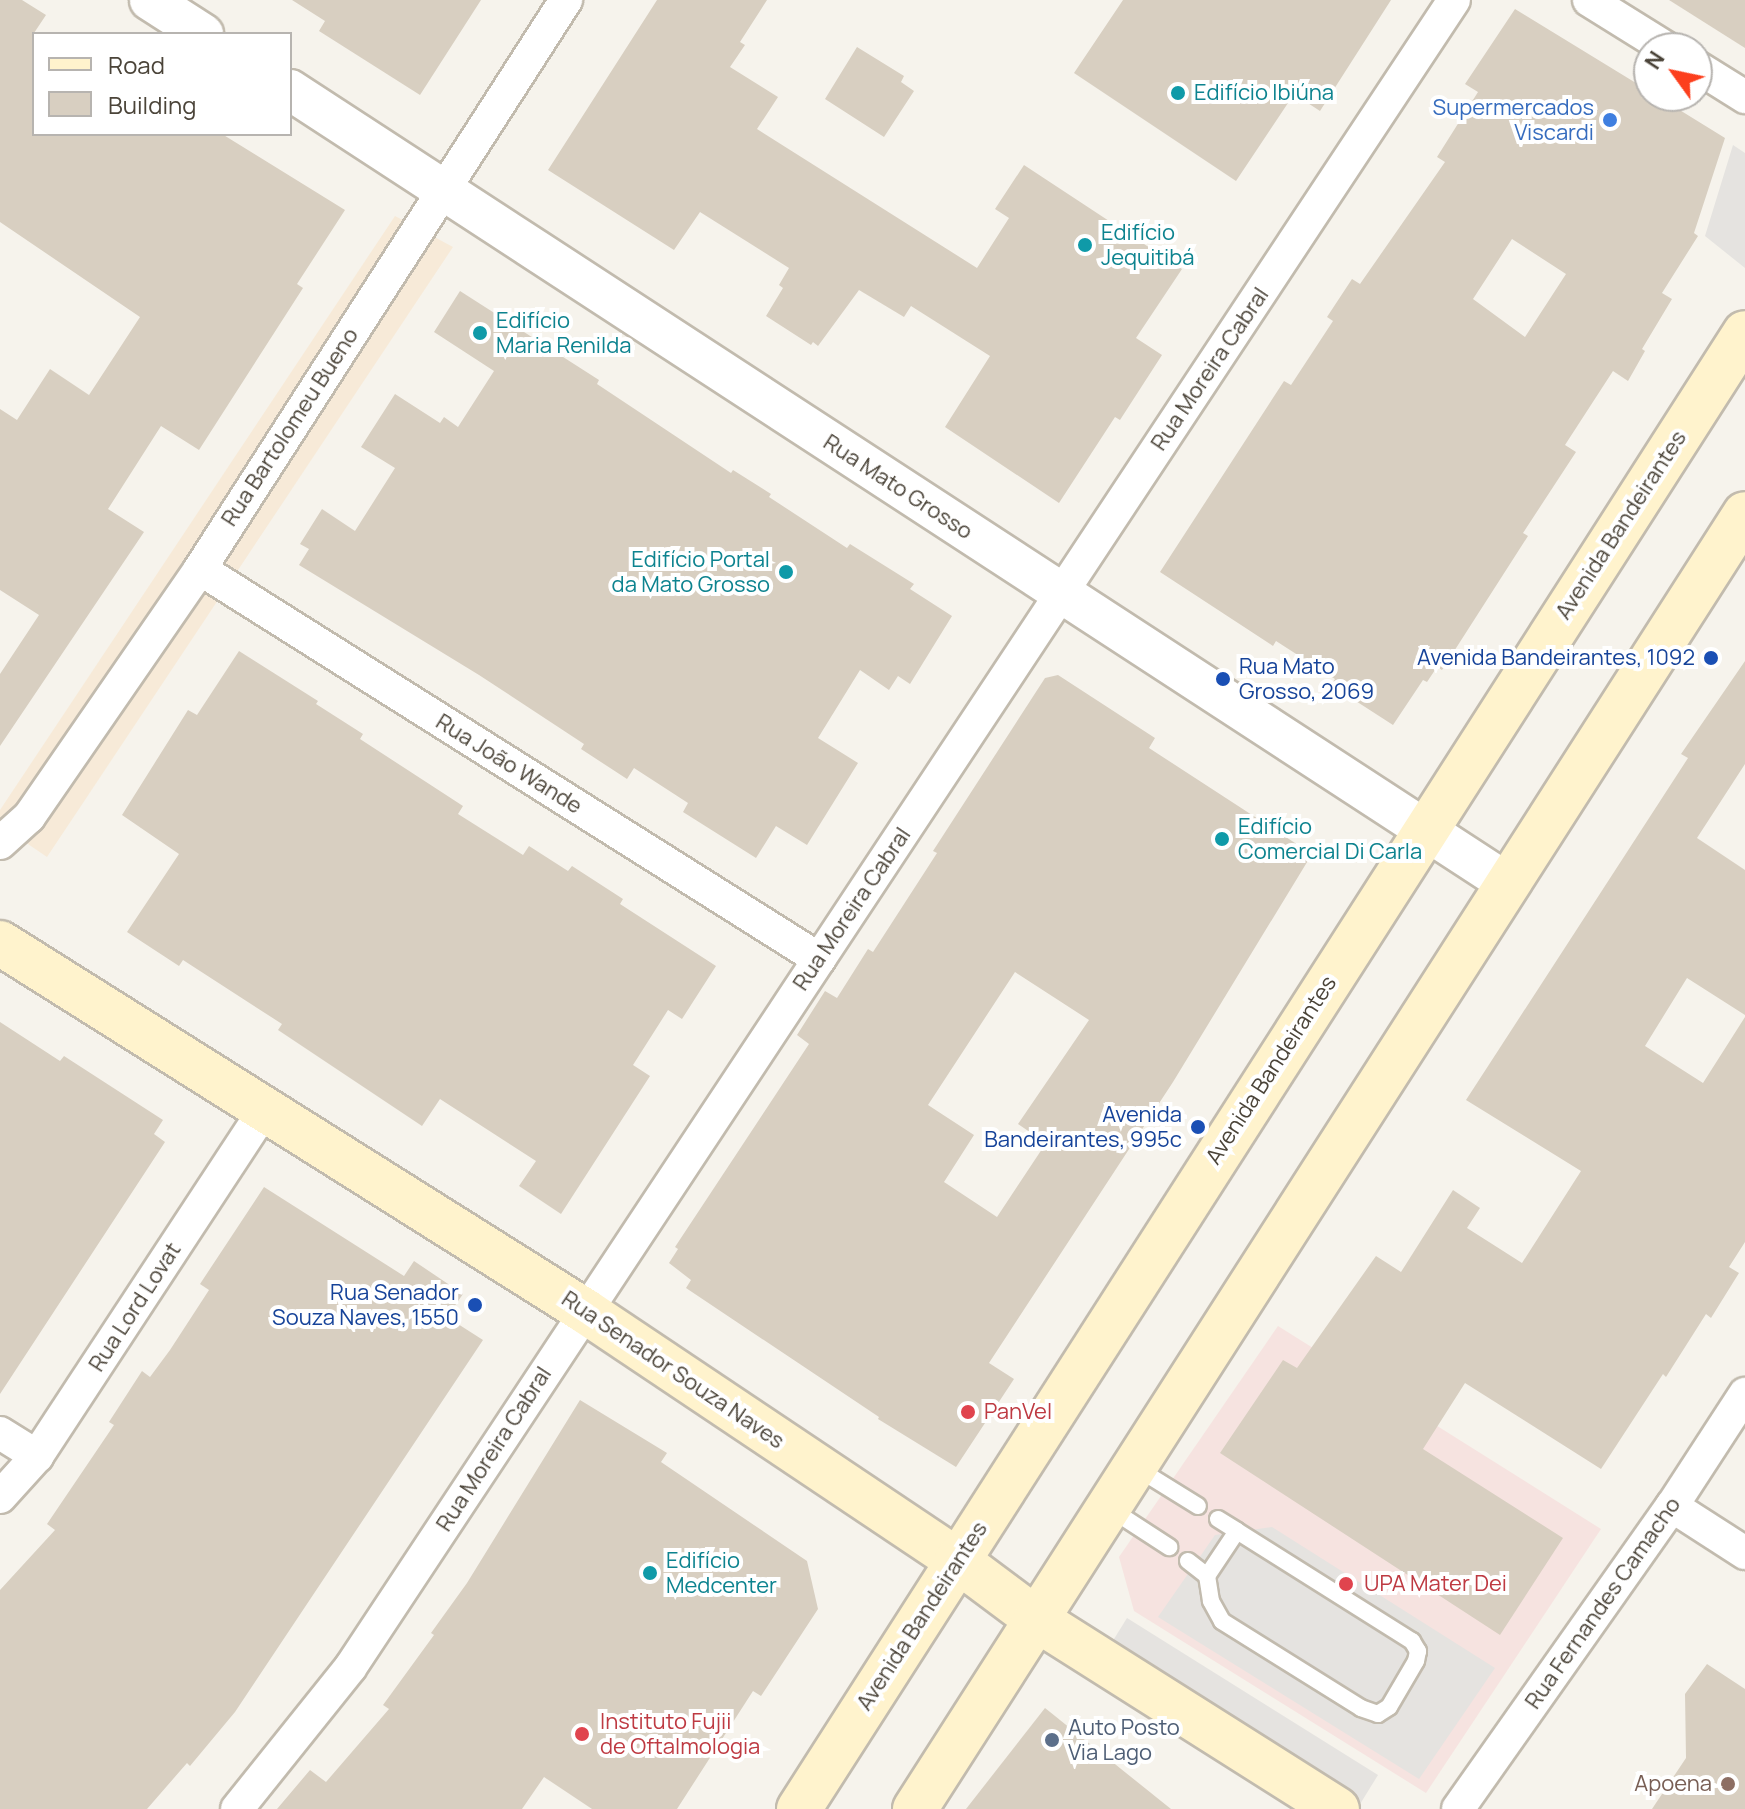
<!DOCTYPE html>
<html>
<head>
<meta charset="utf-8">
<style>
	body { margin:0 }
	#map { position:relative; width:1745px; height:1809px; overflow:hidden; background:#f6f3ec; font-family:Manrope,sans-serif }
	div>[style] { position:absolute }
	.commercial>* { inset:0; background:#f7ead8 }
	.medical>* { inset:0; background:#f6e3e0 }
	.parking>* { inset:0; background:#e5e3e0 }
	.building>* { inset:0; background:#d8cfc1 }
	.roads { filter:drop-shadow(2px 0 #c2bbae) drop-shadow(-2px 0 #c2bbae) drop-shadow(0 2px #c2bbae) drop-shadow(0 -2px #c2bbae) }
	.service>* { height:16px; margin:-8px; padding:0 8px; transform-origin:8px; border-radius:8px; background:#fff }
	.minor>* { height:32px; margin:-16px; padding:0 16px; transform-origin:16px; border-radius:16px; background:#fff }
	.tertiary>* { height:40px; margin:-20px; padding:0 20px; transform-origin:20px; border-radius:20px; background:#fff }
	.secondary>* { height:44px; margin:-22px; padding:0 22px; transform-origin:22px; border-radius:22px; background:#fff3cd }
	.dots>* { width:22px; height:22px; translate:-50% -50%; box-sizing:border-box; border:4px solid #fff; border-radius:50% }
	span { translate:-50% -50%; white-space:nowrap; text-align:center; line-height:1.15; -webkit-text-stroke:8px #fff; paint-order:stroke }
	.culture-label { font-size:22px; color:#0d838f }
	.left { translate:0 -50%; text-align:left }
	.right { translate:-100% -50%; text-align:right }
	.shop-label { font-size:22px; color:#366cbe }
	.street-label { font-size:22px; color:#4b4439 }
	.transit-label { font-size:22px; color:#164399 }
	.health-label { font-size:22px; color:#be3a42 }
	.service-label { font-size:22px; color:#4e5e75 }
	.education-label { font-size:22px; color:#785e54 }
	.legend { position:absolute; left:32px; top:32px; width:260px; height:104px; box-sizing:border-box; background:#fff; border:2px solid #b7b4b0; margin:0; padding:10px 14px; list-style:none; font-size:24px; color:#4b4439 }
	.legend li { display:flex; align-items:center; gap:16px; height:40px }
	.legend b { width:40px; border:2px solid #b7b4b0 }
	.north { position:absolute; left:1633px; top:32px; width:80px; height:80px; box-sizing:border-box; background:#fff; border:2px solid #b7b4b0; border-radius:50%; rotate:303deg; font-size:22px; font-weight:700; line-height:32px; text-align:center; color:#4b4439 }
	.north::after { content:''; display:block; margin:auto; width:28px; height:36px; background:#fc3f1d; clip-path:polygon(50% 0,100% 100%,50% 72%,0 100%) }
</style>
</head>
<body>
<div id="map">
	<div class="commercial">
		<div style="clip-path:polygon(395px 216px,453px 247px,47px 857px,0 825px,0 810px)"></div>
	</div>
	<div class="medical">
		<div style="clip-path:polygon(1278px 1326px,1601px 1529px,1426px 1793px,1134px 1611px,1119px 1557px)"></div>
	</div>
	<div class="parking">
		<div style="clip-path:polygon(1733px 145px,1745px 153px,1745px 268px,1705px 236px)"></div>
		<div style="clip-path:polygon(1272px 1527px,1495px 1668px,1419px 1779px,1158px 1617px,1215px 1535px)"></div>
		<div style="clip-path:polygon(1127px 1618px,1378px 1775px,1357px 1809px,1101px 1660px)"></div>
	</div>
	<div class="building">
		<div style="clip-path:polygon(0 0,22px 0,46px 15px,34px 33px,34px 134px,222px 134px,345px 210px,297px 284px,303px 288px,199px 450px,161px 426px,108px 509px,144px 532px,0 746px,0 674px,39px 615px,0 590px,0 409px,17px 420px,50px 369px,89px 395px,140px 317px,0 222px)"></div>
		<div style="clip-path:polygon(292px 0,481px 0,420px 95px,319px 31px,325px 21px)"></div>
		<div style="clip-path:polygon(657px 0,767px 0,740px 42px,745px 45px,730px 67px,778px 97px,757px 129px,977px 268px,1009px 218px,995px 209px,1024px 165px,1182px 269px,1136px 338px,1162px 355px,1120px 420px,1115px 417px,1059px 503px,945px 427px,990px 356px,911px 306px,904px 317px,859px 290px,818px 346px,813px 342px,811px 345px,766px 316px,783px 288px,779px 285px,789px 268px,700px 212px,674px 250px,548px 170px)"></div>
		<div style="clip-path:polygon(1123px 0,1391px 0,1320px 111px,1294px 94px,1236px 181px,1074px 73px)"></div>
		<div style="clip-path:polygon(1669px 0,1745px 0,1745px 48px)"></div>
		<div style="clip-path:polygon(evenodd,1515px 9px,1649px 91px,1649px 96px,1657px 96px,1725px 138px,1694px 233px,1698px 236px,1662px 293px,1672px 299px,1642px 349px,1645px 351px,1628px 381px,1613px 371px,1565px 445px,1576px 452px,1523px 533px,1528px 536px,1442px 670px,1437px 667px,1427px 682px,1423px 680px,1393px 725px,1331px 685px,1335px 679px,1276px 641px,1273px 646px,1160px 572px,1284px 381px,1291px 385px,1333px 321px,1327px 317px,1352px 279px,1360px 284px,1445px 162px,1437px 157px,1478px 92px,1465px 84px,1515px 9px,1512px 239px,1566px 274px,1525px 337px,1473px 299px,1512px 239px)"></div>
		<div style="clip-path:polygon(857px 47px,904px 76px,901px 82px,914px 91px,884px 137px,825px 99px)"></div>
		<div style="clip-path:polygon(460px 291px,599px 380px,597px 384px,731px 473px,733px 470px,771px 494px,769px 497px,847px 548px,850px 544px,914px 584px,910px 589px,952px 616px,910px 684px,898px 676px,889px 690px,860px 670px,818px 738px,858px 763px,807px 845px,776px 826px,756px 858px,683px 812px,688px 803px,634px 768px,627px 779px,581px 749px,584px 744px,479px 675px,299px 565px,309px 549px,300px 544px,322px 509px,355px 531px,395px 468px,361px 447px,395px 394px,440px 423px,444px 417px,458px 427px,494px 371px,434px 332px)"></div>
		<div style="clip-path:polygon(239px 651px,318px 701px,316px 704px,363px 734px,360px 739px,463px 806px,458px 814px,523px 855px,529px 846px,568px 871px,572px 866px,623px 899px,620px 904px,716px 966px,682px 1019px,668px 1010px,633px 1065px,650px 1076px,561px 1214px,519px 1186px,536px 1161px,440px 1099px,422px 1126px,278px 1030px,282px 1024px,183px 960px,179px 966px,127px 932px,179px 854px,122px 815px,188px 710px,197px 715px)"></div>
		<div style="clip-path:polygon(1745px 661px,1745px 764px,1697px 838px,1745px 870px,1745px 1015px,1687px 978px,1645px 1046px,1703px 1083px,1745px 1017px,1745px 1242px,1729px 1267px,1739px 1273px,1711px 1318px,1706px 1314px,1666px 1377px,1663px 1374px,1601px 1469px,1465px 1383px,1423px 1449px,1563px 1538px,1500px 1635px,1220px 1453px,1283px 1360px,1297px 1368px,1376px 1256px,1401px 1272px,1453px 1190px,1480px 1208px,1467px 1228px,1522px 1263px,1581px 1171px,1466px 1100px,1688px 758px,1681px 754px)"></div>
		<div style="clip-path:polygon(evenodd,1058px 675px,1155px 738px,1149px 748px,1312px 854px,1173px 1082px,989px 1363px,1014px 1379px,956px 1467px,878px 1419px,879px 1417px,686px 1288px,691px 1280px,669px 1263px,678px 1249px,675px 1247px,809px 1044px,797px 1035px,825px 991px,837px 998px,868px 949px,873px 952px,937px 853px,933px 851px,1045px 678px,1058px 675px,1015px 972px,1089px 1020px,1018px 1124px,1046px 1143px,997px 1217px,944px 1182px,974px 1135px,928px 1105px,1015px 972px)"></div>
		<div style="clip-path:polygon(0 1022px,60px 1061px,64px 1056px,163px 1120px,154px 1134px,165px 1142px,0 1394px)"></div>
		<div style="clip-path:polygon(264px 1187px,404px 1276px,414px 1261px,463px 1294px,447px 1317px,483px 1340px,235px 1712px,190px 1766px,187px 1763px,147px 1809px,0 1809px,0 1590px,55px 1530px,47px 1524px,114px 1425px,109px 1422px,142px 1371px,150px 1377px,170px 1350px,209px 1290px,200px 1284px)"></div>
		<div style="clip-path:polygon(580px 1400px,667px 1453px,661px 1462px,807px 1561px,818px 1609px,761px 1696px,753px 1691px,677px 1809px,592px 1809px,544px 1777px,522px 1809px,277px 1809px,310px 1770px,326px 1782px,389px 1709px,383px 1705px,434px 1635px,431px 1633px,467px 1583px)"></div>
		<div style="clip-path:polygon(1707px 1664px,1745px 1689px,1745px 1809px,1652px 1809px,1686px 1758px,1685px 1694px)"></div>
		<div style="clip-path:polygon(1045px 1708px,1171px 1809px,966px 1809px)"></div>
	</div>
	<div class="roads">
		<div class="service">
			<div style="left:1135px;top:1467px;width:74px;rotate:31.8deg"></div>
			<div style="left:1109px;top:1508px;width:72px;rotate:33deg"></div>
			<div style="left:1218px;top:1519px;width:22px;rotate:32deg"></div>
			<div style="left:1237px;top:1531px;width:207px;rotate:32.2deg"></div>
			<div style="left:1412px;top:1641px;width:12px;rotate:59deg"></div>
			<div style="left:1418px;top:1651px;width:10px;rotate:101deg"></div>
			<div style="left:1416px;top:1661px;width:53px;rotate:120.4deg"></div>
			<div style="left:1389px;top:1707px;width:13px;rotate:148deg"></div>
			<div style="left:1378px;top:1714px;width:18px;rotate:-161deg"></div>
			<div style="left:1361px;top:1708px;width:164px;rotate:-148deg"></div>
			<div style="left:1222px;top:1621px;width:23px;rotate:-119deg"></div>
			<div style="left:1211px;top:1601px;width:25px;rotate:-99deg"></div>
			<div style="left:1207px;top:1576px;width:54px;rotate:-56.3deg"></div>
			<div style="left:1188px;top:1561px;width:24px;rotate:38deg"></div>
		</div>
		<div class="minor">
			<div style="left:1589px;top:0;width:91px;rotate:31.9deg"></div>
			<div style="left:1697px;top:67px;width:57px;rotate:32deg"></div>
			<div style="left:200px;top:569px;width:732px;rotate:32.21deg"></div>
			<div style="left:0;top:843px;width:39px;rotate:-42deg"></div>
			<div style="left:29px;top:817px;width:301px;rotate:-55.4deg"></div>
			<div style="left:200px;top:569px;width:677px;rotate:-57.25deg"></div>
			<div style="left:0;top:1433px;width:44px;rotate:31.9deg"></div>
			<div style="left:0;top:1497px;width:55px;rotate:-47.9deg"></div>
			<div style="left:37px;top:1456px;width:413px;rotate:-56.7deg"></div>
			<div style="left:1672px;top:1506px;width:87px;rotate:32.8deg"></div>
			<div style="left:237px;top:1809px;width:181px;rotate:-51.3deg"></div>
			<div style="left:350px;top:1668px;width:2000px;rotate:-56.5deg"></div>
			<div style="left:1458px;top:1809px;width:371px;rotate:-54.8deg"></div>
			<div style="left:1672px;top:1506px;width:134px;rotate:-56.9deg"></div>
		</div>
		<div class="tertiary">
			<div style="left:150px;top:0;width:63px;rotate:32.7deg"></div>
			<div style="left:290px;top:90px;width:1453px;rotate:33.09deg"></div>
		</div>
		<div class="secondary">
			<div style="left:0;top:943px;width:691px;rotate:32.17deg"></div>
			<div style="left:585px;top:1311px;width:448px;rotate:33.8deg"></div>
			<div style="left:957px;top:1560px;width:99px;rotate:36.8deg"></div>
			<div style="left:1036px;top:1619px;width:356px;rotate:32.3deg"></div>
			<div style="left:799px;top:1809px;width:1753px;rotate:-57.34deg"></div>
			<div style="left:915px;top:1809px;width:1538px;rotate:-57.34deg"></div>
		</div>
	</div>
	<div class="dots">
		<div style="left:1178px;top:93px;background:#0f9aa8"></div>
		<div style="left:1610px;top:120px;background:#3f7fe0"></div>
		<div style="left:1085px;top:245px;background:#0f9aa8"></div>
		<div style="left:480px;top:333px;background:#0f9aa8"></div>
		<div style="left:786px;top:572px;background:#0f9aa8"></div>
		<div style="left:1711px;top:658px;background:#1a4fb4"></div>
		<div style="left:1223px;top:679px;background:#1a4fb4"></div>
		<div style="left:1222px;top:839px;background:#0f9aa8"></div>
		<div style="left:1198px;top:1127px;background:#1a4fb4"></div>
		<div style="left:475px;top:1305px;background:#1a4fb4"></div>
		<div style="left:968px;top:1412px;background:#e0444e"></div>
		<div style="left:650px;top:1573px;background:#0f9aa8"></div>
		<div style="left:1346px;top:1584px;background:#e0444e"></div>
		<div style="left:582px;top:1734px;background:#e0444e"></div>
		<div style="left:1052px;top:1740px;background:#5c6f8a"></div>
		<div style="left:1728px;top:1784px;background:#8d6e63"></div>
	</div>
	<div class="culture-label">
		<span class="left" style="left:1194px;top:93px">Edifício Ibiúna</span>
		<span class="left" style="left:1101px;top:245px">Edifício<br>Jequitibá</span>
		<span class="left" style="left:496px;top:333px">Edifício<br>Maria Renilda</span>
		<span class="right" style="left:770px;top:572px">Edifício Portal<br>da Mato Grosso</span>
		<span class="left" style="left:1238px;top:839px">Edifício<br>Comercial Di Carla</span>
		<span class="left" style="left:666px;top:1573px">Edifício<br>Medcenter</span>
	</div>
	<div class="shop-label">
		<span class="right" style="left:1594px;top:120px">Supermercados<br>Viscardi</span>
	</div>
	<div class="street-label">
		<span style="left:1210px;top:369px;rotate:-56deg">Rua Moreira Cabral</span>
		<span style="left:290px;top:427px;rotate:-57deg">Rua Bartolomeu Bueno</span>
		<span style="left:898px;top:487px;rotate:33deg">Rua Mato Grosso</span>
		<span style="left:1621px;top:525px;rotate:-57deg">Avenida Bandeirantes</span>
		<span style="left:509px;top:764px;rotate:32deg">Rua João Wande</span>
		<span style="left:852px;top:909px;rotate:-56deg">Rua Moreira Cabral</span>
		<span style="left:1271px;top:1070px;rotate:-57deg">Avenida Bandeirantes</span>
		<span style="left:135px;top:1307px;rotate:-57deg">Rua Lord Lovat</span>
		<span style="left:673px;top:1370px;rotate:34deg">Rua Senador Souza Naves</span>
		<span style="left:494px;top:1449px;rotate:-57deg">Rua Moreira Cabral</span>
		<span style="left:1603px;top:1603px;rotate:-55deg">Rua Fernandes Camacho</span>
		<span style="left:922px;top:1616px;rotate:-57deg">Avenida Bandeirantes</span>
	</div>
	<div class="transit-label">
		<span class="right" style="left:1695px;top:658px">Avenida Bandeirantes, 1092</span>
		<span class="left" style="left:1239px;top:679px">Rua Mato<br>Grosso, 2069</span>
		<span class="right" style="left:1182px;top:1127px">Avenida<br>Bandeirantes, 995c</span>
		<span class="right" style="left:459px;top:1305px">Rua Senador<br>Souza Naves, 1550</span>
	</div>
	<div class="health-label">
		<span class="left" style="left:984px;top:1412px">PanVel</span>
		<span class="left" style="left:1364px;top:1584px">UPA Mater Dei</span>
		<span class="left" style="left:600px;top:1734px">Instituto Fujii<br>de Oftalmologia</span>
	</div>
	<div class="service-label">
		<span class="left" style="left:1068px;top:1740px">Auto Posto<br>Via Lago</span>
	</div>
	<div class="education-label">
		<span class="right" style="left:1712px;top:1784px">Apoena</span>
	</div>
	<ul class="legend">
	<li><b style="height:10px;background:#fff3cd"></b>Road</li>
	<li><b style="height:22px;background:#d8cfc1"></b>Building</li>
	</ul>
	<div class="north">N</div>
</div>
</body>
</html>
